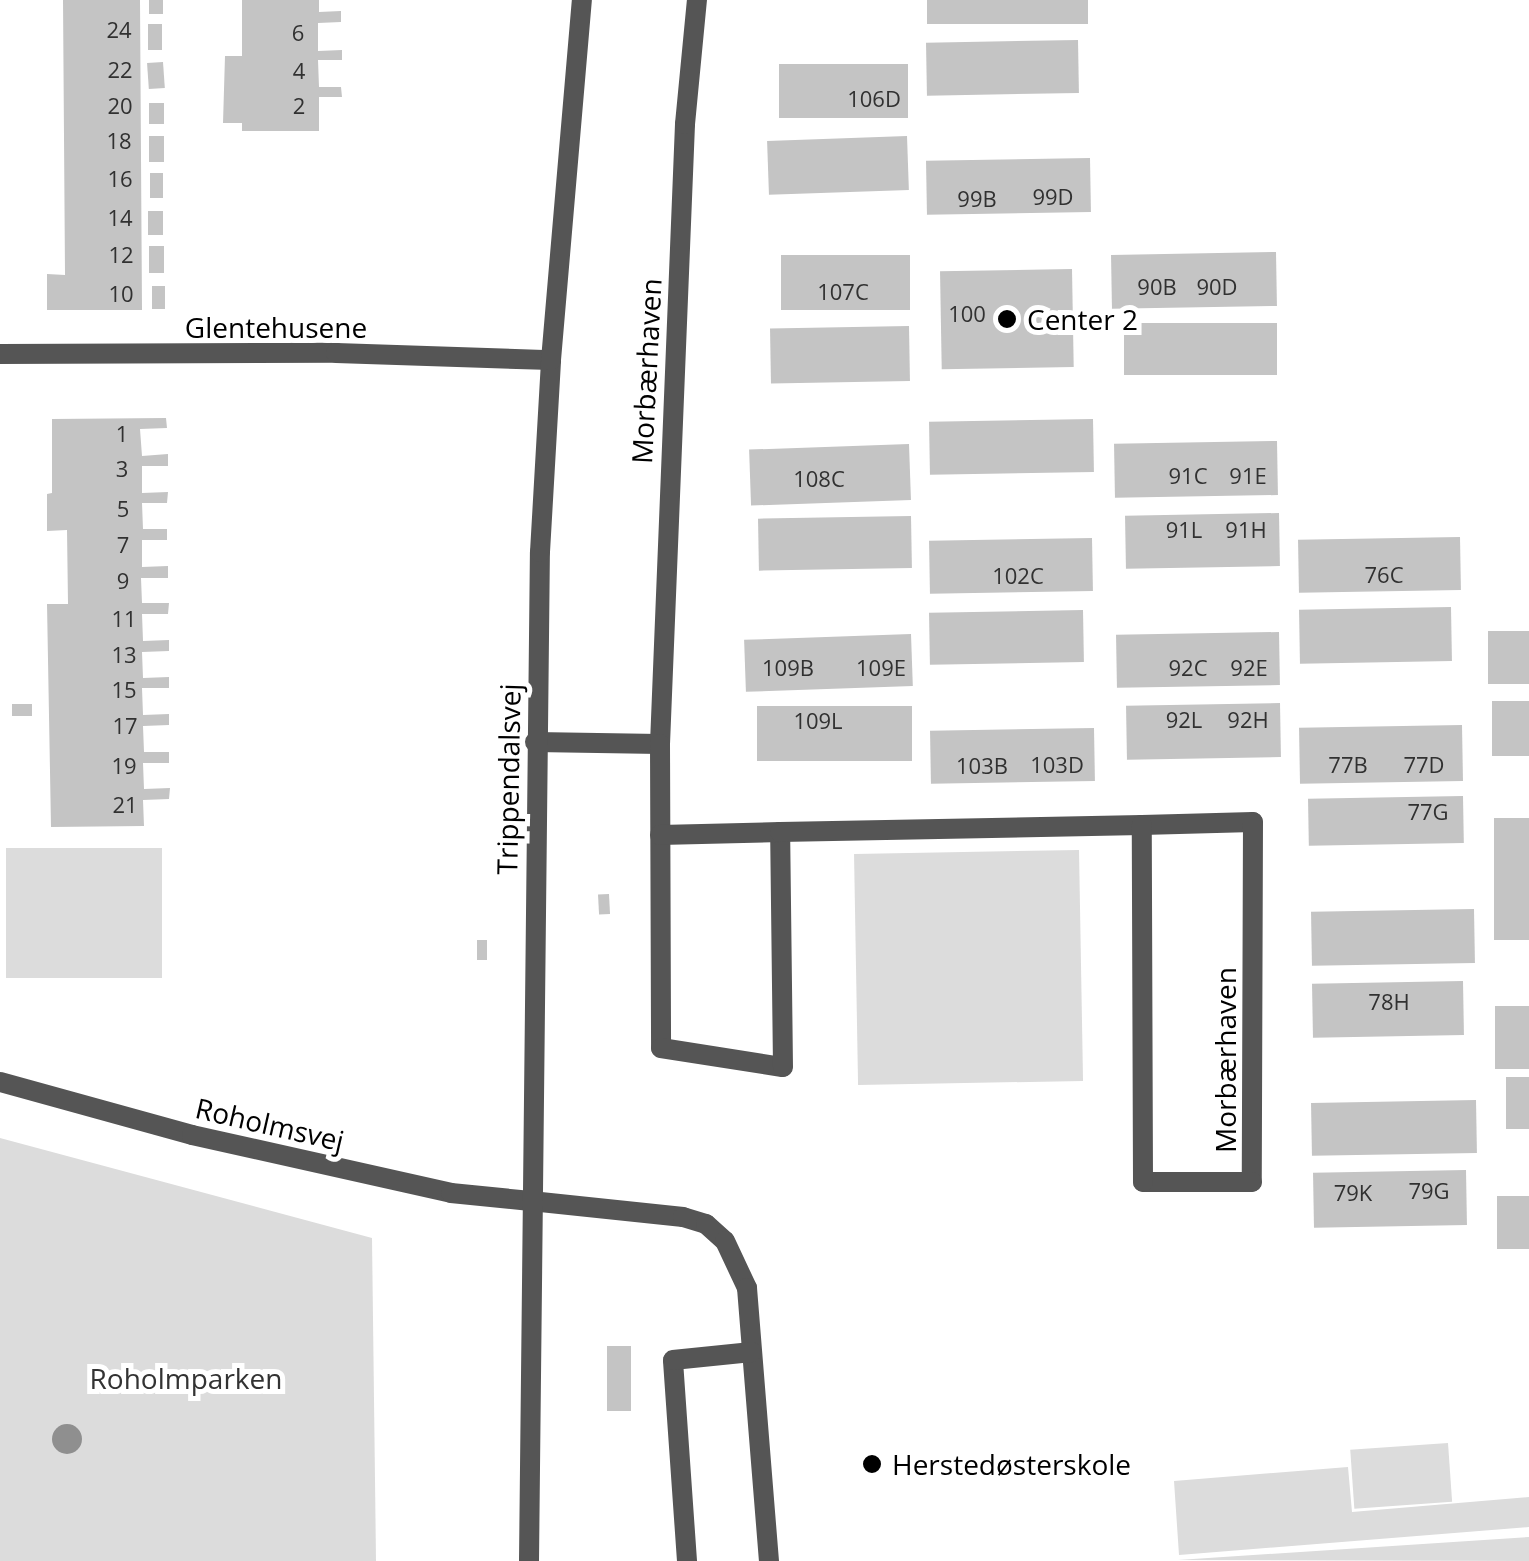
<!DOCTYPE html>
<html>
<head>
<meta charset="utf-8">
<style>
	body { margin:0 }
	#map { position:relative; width:1529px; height:1561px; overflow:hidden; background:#fff; font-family:"Open Sans",sans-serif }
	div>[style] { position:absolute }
	.green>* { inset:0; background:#dcdcdc; transform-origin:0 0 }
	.building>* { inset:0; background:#c4c4c4; transform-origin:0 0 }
	.service>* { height:20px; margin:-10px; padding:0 10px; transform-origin:10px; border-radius:10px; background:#555 }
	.minor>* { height:20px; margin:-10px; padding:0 10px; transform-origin:10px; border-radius:10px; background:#555 }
	.tertiary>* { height:20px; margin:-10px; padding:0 10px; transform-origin:10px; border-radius:10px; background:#555 }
	.trees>* { width:30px; height:30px; margin:-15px; border-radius:50%; background:#8f8f8f }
	.dots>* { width:28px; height:28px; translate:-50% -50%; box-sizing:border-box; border:5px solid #fff; border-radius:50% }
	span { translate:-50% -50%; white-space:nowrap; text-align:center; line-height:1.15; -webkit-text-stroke:10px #fff; paint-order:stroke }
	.number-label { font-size:22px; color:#313131 }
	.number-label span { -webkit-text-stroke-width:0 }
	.poi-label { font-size:28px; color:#000 }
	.left { translate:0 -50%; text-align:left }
	.street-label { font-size:28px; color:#000 }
	.park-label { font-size:28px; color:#333 }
</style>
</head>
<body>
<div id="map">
	<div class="green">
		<div style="left:6px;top:848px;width:156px;height:130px"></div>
		<div style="left:1079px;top:850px;width:231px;height:225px;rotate:89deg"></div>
		<div style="clip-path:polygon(0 1138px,372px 1238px,376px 1561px,0 1561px)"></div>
		<div style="left:1448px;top:1443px;width:59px;height:98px;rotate:86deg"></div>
		<div style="clip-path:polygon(1348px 1467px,1352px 1512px,1529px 1497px,1529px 1527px,1179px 1555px,1174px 1481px)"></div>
		<div style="clip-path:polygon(1529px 1537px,1529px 1561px,1178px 1560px)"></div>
	</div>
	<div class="building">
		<div style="clip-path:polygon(63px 0,140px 0,142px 310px,47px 310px,47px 274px,65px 275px)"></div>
		<div style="left:149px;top:0;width:14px;height:14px"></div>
		<div style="clip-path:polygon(242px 0,319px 0,319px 12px,341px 11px,341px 22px,318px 23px,318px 51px,342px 50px,342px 60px,318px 60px,319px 87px,341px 87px,342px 97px,319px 97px,319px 131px,242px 131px,242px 123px,223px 123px,225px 56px,242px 56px)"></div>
		<div style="left:927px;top:0;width:161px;height:24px"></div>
		<div style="left:148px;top:24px;width:14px;height:26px"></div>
		<div style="left:1078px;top:40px;width:53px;height:152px;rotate:89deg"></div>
		<div style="left:163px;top:62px;width:26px;height:16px;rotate:86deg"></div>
		<div style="left:908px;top:64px;width:54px;height:129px;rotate:90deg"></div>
		<div style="left:149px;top:103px;width:15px;height:21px"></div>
		<div style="left:149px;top:136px;width:15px;height:26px"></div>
		<div style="left:907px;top:136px;width:54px;height:140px;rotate:88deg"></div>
		<div style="left:1090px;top:158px;width:54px;height:164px;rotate:89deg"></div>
		<div style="left:150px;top:173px;width:13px;height:25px"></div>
		<div style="left:148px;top:211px;width:15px;height:24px"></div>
		<div style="left:149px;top:246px;width:15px;height:27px"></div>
		<div style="left:1276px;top:252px;width:54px;height:165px;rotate:89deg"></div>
		<div style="left:910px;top:255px;width:55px;height:129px;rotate:90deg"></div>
		<div style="left:1072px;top:269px;width:98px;height:132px;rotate:89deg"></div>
		<div style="left:152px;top:286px;width:13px;height:23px"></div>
		<div style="left:1277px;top:323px;width:52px;height:153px;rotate:90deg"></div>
		<div style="left:909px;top:326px;width:55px;height:139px;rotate:89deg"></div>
		<div style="clip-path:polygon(166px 418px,167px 428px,140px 429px,142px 456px,168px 454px,168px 466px,142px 466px,142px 493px,168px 492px,167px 503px,142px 503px,143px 529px,167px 529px,167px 540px,142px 540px,142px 567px,168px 566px,168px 578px,141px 578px,142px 603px,169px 603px,168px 614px,142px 614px,143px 641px,169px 640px,169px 651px,142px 652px,143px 678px,169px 677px,169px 688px,142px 688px,143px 715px,169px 714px,169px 725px,143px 726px,144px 752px,169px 752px,169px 763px,143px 763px,144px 789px,170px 788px,169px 799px,143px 800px,144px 826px,51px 827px,47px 604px,68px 604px,67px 530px,47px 531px,47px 494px,52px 493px,52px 419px)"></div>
		<div style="left:1093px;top:419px;width:53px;height:164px;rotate:89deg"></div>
		<div style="left:1277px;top:441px;width:54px;height:163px;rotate:89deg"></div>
		<div style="left:909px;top:444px;width:56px;height:160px;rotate:88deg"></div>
		<div style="left:1279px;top:513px;width:53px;height:154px;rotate:89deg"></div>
		<div style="left:911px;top:516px;width:52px;height:153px;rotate:89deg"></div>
		<div style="left:1460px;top:537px;width:53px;height:162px;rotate:89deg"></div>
		<div style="left:1092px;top:538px;width:53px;height:163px;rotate:89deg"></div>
		<div style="left:1451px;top:607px;width:54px;height:152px;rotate:89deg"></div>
		<div style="left:1083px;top:610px;width:52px;height:154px;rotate:89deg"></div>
		<div style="left:1488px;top:631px;width:41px;height:53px"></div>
		<div style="left:1279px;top:632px;width:53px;height:163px;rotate:89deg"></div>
		<div style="left:911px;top:634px;width:52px;height:167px;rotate:88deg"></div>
		<div style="left:1529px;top:701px;width:55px;height:37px;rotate:90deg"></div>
		<div style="left:1280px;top:703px;width:54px;height:154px;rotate:89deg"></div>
		<div style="left:12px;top:704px;width:20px;height:12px"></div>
		<div style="left:912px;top:706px;width:55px;height:155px;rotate:90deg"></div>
		<div style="left:1462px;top:725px;width:56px;height:163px;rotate:89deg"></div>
		<div style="left:1094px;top:728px;width:53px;height:164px;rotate:89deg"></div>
		<div style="left:1463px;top:796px;width:47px;height:155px;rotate:89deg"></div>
		<div style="left:1494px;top:818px;width:35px;height:122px"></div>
		<div style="left:609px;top:894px;width:20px;height:11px;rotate:87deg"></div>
		<div style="left:1474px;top:909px;width:54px;height:163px;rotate:89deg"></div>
		<div style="left:477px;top:940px;width:10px;height:20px"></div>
		<div style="left:1463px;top:981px;width:54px;height:151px;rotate:89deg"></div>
		<div style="left:1495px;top:1006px;width:34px;height:63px"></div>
		<div style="left:1506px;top:1077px;width:23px;height:52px"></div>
		<div style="left:1476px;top:1100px;width:53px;height:165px;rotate:89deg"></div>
		<div style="left:1466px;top:1170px;width:55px;height:153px;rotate:89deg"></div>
		<div style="left:1497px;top:1196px;width:32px;height:53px"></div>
		<div style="left:607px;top:1346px;width:24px;height:65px"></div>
	</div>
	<div class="service">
		<div style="left:531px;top:1201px;width:153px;rotate:6deg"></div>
		<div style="left:683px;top:1217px;width:24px;rotate:17deg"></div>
		<div style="left:706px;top:1224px;width:25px;rotate:42deg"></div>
		<div style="left:725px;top:1241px;width:52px;rotate:64.9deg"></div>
		<div style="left:747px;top:1288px;width:274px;rotate:85.4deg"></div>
		<div style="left:687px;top:1561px;width:201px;rotate:-94deg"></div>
		<div style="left:673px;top:1360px;width:79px;rotate:-5.8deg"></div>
	</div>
	<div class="minor">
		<div style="left:0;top:354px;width:336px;rotate:-0.2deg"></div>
		<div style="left:336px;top:353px;width:215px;rotate:1.9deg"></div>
		<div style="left:535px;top:742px;width:125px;rotate:0.9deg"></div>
		<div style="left:660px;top:744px;width:621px;rotate:-87.69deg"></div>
		<div style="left:685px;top:124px;width:125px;rotate:-84.5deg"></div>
		<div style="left:660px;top:744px;width:304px;rotate:89.8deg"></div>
		<div style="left:661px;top:1048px;width:123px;rotate:8.9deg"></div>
		<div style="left:783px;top:1067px;width:235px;rotate:-90.7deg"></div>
		<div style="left:660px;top:835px;width:120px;rotate:-1.4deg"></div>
		<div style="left:780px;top:832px;width:362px;rotate:-1.1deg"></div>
		<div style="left:1142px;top:825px;width:111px;rotate:-1.5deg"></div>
		<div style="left:1253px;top:822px;width:360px;rotate:90.2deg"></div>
		<div style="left:1252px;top:1182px;width:109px;rotate:180deg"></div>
		<div style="left:1143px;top:1182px;width:357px;rotate:-90.2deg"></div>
	</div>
	<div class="tertiary">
		<div style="left:0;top:1082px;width:199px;rotate:15.4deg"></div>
		<div style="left:192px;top:1135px;width:265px;rotate:12.6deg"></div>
		<div style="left:451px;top:1193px;width:80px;rotate:5.7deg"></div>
		<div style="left:529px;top:1561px;width:1009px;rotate:-89.38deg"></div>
		<div style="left:540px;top:552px;width:192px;rotate:-86.7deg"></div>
		<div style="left:551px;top:360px;width:361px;rotate:-85.1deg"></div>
	</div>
	<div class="trees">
		<div style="left:67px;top:1439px"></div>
	</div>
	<div class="dots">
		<div style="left:1007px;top:319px;background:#000"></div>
		<div style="left:872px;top:1464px;background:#000"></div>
	</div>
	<div class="number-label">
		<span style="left:119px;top:30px">24</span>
		<span style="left:298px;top:33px">6</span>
		<span style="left:120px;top:70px">22</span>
		<span style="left:299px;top:71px">4</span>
		<span style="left:874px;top:99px">106D</span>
		<span style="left:120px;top:106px">20</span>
		<span style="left:299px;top:106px">2</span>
		<span style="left:119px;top:141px">18</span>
		<span style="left:120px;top:179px">16</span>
		<span style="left:1053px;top:197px">99D</span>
		<span style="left:977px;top:199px">99B</span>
		<span style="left:120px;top:218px">14</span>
		<span style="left:121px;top:255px">12</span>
		<span style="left:1157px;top:287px">90B</span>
		<span style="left:1217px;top:287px">90D</span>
		<span style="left:843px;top:292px">107C</span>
		<span style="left:121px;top:294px">10</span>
		<span style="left:967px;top:314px">100</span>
		<span style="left:122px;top:434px">1</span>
		<span style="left:122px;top:469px">3</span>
		<span style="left:1188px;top:476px">91C</span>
		<span style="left:1248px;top:476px">91E</span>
		<span style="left:819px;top:479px">108C</span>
		<span style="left:123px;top:509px">5</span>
		<span style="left:1184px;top:530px">91L</span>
		<span style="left:1246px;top:530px">91H</span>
		<span style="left:123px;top:545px">7</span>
		<span style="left:1384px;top:575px">76C</span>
		<span style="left:1018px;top:576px">102C</span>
		<span style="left:123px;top:581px">9</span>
		<span style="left:124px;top:619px">11</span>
		<span style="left:124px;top:655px">13</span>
		<span style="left:788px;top:668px">109B</span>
		<span style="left:881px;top:668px">109E</span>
		<span style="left:1188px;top:668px">92C</span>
		<span style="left:1249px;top:668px">92E</span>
		<span style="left:124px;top:690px">15</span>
		<span style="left:1184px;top:720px">92L</span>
		<span style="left:1248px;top:720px">92H</span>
		<span style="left:818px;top:721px">109L</span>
		<span style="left:125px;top:726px">17</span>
		<span style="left:1057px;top:765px">103D</span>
		<span style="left:1348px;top:765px">77B</span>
		<span style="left:1424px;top:765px">77D</span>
		<span style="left:124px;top:766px">19</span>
		<span style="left:982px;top:766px">103B</span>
		<span style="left:125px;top:805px">21</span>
		<span style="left:1428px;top:812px">77G</span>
		<span style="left:1389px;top:1002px">78H</span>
		<span style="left:1429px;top:1191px">79G</span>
		<span style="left:1353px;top:1193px">79K</span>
	</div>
	<div class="poi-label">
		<span class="left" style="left:1027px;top:319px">Center 2</span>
		<span class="left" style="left:892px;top:1464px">Herstedøsterskole</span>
	</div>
	<div class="street-label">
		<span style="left:276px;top:327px">Glentehusene</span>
		<span style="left:646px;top:371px;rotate:-87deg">Morbærhaven</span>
		<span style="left:508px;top:779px;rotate:-89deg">Trippendalsvej</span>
		<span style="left:1225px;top:1060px;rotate:-90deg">Morbærhaven</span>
		<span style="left:270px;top:1124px;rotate:13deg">Roholmsvej</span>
	</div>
	<div class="park-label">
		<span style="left:186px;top:1378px">Roholmparken</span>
	</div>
</div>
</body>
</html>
